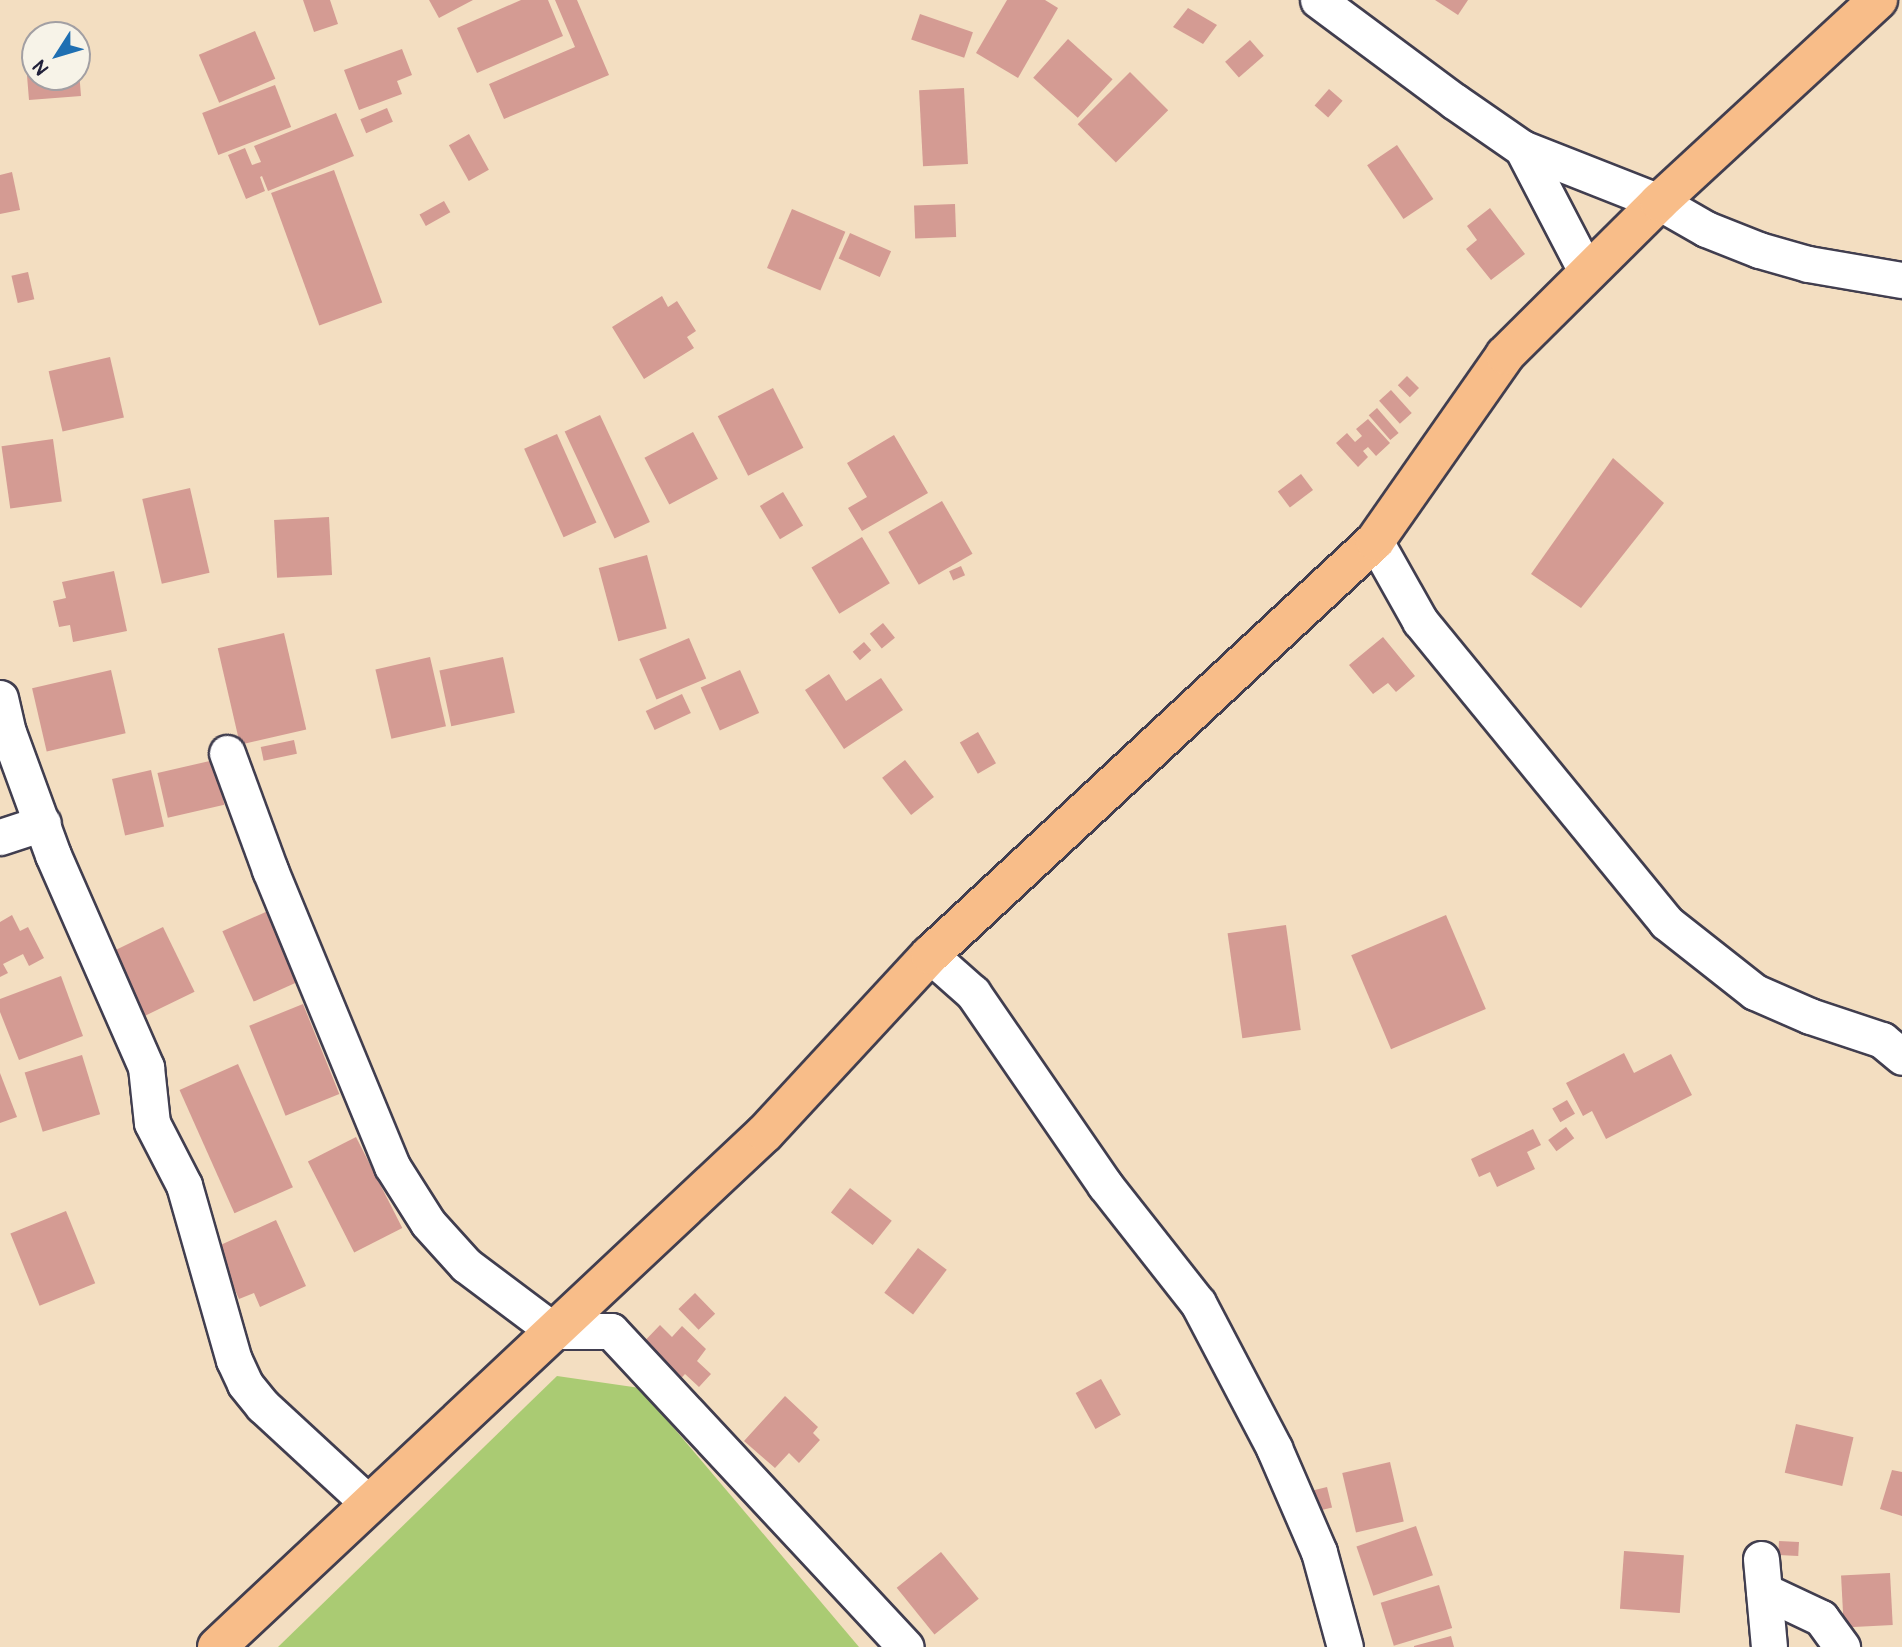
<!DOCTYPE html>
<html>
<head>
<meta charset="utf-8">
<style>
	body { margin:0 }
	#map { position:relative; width:1902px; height:1647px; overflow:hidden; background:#f3dec1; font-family:Pangolin,sans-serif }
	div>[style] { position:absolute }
	.green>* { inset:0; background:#aacb73 }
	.building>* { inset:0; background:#d49b93; transform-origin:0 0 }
	.roads { filter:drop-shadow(2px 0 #413e4f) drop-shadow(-2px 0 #413e4f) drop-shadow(0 2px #413e4f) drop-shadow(0 -2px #413e4f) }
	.minor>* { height:35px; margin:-17.5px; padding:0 17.5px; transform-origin:17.5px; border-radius:17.5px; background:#fff }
	.major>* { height:38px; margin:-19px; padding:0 19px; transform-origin:19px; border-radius:19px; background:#f8bd89 }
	span { translate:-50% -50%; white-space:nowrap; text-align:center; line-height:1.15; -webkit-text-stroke:5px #f7f3e8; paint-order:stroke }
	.north { position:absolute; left:21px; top:21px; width:70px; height:70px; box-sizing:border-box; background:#f7f3e8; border:2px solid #a29fa3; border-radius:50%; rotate:233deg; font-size:19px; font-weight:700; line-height:28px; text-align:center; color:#22223b }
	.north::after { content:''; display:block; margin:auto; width:24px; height:32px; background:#1f6fb2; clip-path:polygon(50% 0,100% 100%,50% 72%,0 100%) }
</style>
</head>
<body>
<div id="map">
	<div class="green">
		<div style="clip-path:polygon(557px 1376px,640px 1388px,859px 1647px,278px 1647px)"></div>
	</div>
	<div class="building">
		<div style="clip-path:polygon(303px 0,330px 0,338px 24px,314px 32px)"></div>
		<div style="clip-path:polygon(429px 0,473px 0,439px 18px)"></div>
		<div style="clip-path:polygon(521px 0,548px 0,563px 36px,477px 73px,457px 28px)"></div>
		<div style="clip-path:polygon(555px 0,577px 0,609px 75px,504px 119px,489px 84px,575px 47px)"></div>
		<div style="clip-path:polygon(1007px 0,1045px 0,1058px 8px,1018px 78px,976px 53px)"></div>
		<div style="clip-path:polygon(1435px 0,1468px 0,1458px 15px)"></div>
		<div style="clip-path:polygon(1188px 8px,1217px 25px,1203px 44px,1173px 27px)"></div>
		<div style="left:920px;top:14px;width:56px;height:27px;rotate:19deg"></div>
		<div style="left:255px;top:31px;width:52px;height:61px;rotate:67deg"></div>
		<div style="left:1068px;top:39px;width:60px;height:52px;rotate:42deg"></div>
		<div style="left:1250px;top:40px;width:21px;height:33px;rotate:49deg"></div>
		<div style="clip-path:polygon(402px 49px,412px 75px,397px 81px,402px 94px,359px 110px,344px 70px)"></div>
		<div style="clip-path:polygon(25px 51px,35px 51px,35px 77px,77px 77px,79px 71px,81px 96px,29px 100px)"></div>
		<div style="left:1130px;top:72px;width:54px;height:74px;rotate:45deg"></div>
		<div style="left:275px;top:85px;width:45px;height:78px;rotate:69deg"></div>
		<div style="left:964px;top:88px;width:76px;height:45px;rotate:87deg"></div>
		<div style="left:1329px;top:89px;width:18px;height:22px;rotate:41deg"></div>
		<div style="left:387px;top:108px;width:15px;height:29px;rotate:67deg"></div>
		<div style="clip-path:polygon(336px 113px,354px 156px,268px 191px,262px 176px,260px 177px,265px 191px,246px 199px,228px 155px,245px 148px,252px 165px,261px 162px,254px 146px)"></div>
		<div style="left:469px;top:134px;width:41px;height:23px;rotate:61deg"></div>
		<div style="left:1397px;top:145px;width:65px;height:36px;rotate:56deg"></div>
		<div style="left:334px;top:170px;width:141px;height:67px;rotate:70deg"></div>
		<div style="clip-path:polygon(12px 172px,20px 210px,0 214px,0 175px)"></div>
		<div style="left:444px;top:201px;width:13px;height:28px;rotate:61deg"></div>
		<div style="left:955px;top:204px;width:33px;height:41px;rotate:88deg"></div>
		<div style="clip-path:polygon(1490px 208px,1525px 254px,1491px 280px,1466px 249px,1477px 240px,1467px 226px)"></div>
		<div style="left:792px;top:209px;width:58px;height:64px;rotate:23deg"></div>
		<div style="left:850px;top:233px;width:45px;height:28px;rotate:24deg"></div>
		<div style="left:28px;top:272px;width:28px;height:17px;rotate:77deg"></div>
		<div style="clip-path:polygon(662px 296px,668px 307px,677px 301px,696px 331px,687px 337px,694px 348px,644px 379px,612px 327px)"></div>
		<div style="left:110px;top:357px;width:62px;height:63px;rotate:77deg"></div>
		<div style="left:1407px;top:376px;width:17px;height:13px;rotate:45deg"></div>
		<div style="left:773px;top:388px;width:67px;height:62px;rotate:63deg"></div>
		<div style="left:1391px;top:390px;width:31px;height:16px;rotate:48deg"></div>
		<div style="left:1377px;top:408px;width:33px;height:11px;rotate:49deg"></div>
		<div style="left:600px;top:415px;width:118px;height:39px;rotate:65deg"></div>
		<div style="clip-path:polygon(1368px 419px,1390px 443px,1376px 456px,1368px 447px,1363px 451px,1368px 457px,1358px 467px,1336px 443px,1347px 433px,1355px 442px,1362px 436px,1356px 429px)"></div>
		<div style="left:693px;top:432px;width:53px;height:55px;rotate:62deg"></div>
		<div style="left:557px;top:434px;width:97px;height:36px;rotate:66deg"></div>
		<div style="clip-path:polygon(894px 435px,928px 493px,862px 531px,848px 508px,867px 497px,847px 463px)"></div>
		<div style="left:53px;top:439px;width:63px;height:52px;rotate:82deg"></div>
		<div style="clip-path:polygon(1613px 458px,1664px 503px,1581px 608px,1531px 574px)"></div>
		<div style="left:1301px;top:474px;width:20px;height:29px;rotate:53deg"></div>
		<div style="left:190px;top:488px;width:87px;height:49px;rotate:77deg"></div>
		<div style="left:783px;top:492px;width:39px;height:27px;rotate:59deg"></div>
		<div style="left:942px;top:501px;width:61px;height:62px;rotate:60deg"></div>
		<div style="left:329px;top:517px;width:58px;height:55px;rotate:87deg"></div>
		<div style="left:862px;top:537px;width:54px;height:59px;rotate:59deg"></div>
		<div style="left:647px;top:555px;width:76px;height:50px;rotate:75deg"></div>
		<div style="left:961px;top:566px;width:10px;height:13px;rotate:66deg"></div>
		<div style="clip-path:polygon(114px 571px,127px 631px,73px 642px,70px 625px,59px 627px,53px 601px,66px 598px,62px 582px)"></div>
		<div style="left:883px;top:623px;width:19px;height:17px;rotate:51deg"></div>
		<div style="left:284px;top:633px;width:99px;height:68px;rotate:77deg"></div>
		<div style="clip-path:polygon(1383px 637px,1415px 676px,1396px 692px,1388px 683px,1373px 694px,1349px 665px)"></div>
		<div style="left:689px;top:638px;width:44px;height:54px;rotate:67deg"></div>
		<div style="left:864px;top:642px;width:11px;height:15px;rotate:49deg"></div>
		<div style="left:430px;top:657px;width:71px;height:56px;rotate:77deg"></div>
		<div style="left:503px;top:657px;width:57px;height:65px;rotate:78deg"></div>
		<div style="left:111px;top:670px;width:65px;height:81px;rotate:77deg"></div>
		<div style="left:740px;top:670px;width:47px;height:43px;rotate:66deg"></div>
		<div style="clip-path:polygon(829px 674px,846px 701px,881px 678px,903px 710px,844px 749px,805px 690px)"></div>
		<div style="left:682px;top:694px;width:21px;height:40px;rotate:65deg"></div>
		<div style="left:978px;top:732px;width:36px;height:21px;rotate:60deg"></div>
		<div style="left:294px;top:740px;width:14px;height:34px;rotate:78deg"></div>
		<div style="left:214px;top:760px;width:46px;height:58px;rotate:77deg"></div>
		<div style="left:905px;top:760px;width:47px;height:29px;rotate:52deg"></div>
		<div style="left:151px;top:770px;width:58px;height:40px;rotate:77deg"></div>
		<div style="left:279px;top:906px;width:77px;height:62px;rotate:66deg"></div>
		<div style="clip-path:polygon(12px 915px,20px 931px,28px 927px,44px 958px,29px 966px,23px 954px,3px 964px,8px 973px,0 977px,0 922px)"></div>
		<div style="left:1446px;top:915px;width:102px;height:103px;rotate:67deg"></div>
		<div style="left:1286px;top:925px;width:106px;height:59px;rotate:82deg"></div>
		<div style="left:163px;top:927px;width:72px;height:55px;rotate:64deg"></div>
		<div style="clip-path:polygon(61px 976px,83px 1036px,19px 1060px,0 1012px,0 999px)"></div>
		<div style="left:303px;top:1004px;width:97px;height:58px;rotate:68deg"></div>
		<div style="clip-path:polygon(1624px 1053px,1634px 1073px,1671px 1054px,1692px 1095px,1606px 1139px,1592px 1111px,1583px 1116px,1566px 1083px)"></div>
		<div style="left:82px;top:1055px;width:62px;height:60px;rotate:73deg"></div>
		<div style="left:238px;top:1064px;width:135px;height:64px;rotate:66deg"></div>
		<div style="clip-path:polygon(0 1073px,17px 1117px,0 1123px)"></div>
		<div style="left:1567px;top:1100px;width:16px;height:17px;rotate:60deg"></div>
		<div style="left:1566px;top:1127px;width:14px;height:22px;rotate:54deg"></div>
		<div style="clip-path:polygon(1533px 1129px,1541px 1145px,1527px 1152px,1535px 1169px,1497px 1187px,1490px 1172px,1479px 1177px,1471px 1159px)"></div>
		<div style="left:356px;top:1137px;width:102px;height:54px;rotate:63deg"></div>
		<div style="left:850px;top:1188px;width:53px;height:31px;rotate:38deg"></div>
		<div style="left:66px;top:1211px;width:78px;height:60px;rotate:68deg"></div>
		<div style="clip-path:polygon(276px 1220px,306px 1286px,260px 1307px,254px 1293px,239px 1299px,216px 1247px)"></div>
		<div style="left:918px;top:1248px;width:36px;height:56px;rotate:37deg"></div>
		<div style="left:695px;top:1293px;width:29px;height:23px;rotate:46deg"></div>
		<div style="clip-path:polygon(660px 1325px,672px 1337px,682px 1326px,706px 1349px,697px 1361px,711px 1374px,699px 1387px,685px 1374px,675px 1385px,637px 1349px)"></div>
		<div style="left:1101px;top:1379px;width:41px;height:29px;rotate:61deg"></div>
		<div style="clip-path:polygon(785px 1396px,818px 1427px,813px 1433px,820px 1440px,799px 1463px,789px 1453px,775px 1468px,744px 1441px)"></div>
		<div style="left:1796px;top:1424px;width:59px;height:50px;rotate:13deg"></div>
		<div style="left:1390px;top:1462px;width:61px;height:49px;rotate:77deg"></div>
		<div style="clip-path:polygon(1892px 1470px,1902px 1472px,1902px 1516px,1880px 1509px)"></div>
		<div style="left:1327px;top:1487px;width:21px;height:20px;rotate:76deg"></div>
		<div style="left:1416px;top:1526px;width:52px;height:63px;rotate:71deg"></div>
		<div style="left:1779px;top:1541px;width:20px;height:14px;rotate:3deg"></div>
		<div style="left:1624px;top:1551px;width:60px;height:58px;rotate:4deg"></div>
		<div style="left:941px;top:1552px;width:60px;height:57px;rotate:51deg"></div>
		<div style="left:1890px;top:1573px;width:52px;height:49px;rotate:87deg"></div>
		<div style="left:1439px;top:1585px;width:45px;height:61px;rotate:73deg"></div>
		<div style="clip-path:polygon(1451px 1636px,1454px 1647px,1414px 1647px,1414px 1646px)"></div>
	</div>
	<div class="roads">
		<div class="minor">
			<div style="left:1318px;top:0;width:169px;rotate:36.6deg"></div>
			<div style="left:1454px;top:101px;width:83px;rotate:34.7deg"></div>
			<div style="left:1522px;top:148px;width:147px;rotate:21.5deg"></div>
			<div style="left:1659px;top:202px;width:54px;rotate:29.9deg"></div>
			<div style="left:1706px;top:229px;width:57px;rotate:21.6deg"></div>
			<div style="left:1759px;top:250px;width:51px;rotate:15.9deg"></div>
			<div style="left:1808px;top:264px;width:95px;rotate:9.7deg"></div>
			<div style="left:1522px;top:148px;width:141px;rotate:62.5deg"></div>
			<div style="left:1375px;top:541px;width:92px;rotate:60.6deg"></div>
			<div style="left:1420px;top:621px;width:389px;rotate:50.7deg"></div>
			<div style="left:1666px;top:922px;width:113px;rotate:38.2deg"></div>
			<div style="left:1755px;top:992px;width:60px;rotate:23.6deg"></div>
			<div style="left:1810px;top:1016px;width:76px;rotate:18.4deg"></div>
			<div style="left:1882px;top:1040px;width:26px;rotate:40deg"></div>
			<div style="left:0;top:698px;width:35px;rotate:77deg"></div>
			<div style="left:8px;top:732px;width:131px;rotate:69.9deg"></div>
			<div style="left:53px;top:855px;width:232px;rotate:66.3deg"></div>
			<div style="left:146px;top:1067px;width:56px;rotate:83.9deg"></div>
			<div style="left:152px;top:1123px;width:70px;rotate:62.7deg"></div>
			<div style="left:184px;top:1185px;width:182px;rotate:74.1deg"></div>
			<div style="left:234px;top:1360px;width:26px;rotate:65deg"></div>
			<div style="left:245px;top:1384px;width:28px;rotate:51deg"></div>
			<div style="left:263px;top:1406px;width:143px;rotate:42.7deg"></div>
			<div style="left:227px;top:753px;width:125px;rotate:69.8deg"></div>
			<div style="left:270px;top:870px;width:320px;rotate:67.6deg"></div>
			<div style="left:392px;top:1166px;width:67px;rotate:57.7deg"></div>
			<div style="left:428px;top:1223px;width:57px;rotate:47.9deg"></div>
			<div style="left:466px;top:1265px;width:110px;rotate:36.9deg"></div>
			<div style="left:554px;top:1331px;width:57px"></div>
			<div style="left:611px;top:1331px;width:432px;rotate:47deg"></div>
			<div style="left:0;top:837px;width:45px;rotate:-18deg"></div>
			<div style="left:930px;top:955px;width:57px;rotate:41.5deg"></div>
			<div style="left:973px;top:993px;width:233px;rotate:55.5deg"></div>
			<div style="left:1105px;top:1185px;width:150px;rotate:51.8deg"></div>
			<div style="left:1198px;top:1303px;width:164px;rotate:62.3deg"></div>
			<div style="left:1274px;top:1448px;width:113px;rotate:66.6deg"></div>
			<div style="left:1319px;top:1552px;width:98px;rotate:74.7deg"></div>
			<div style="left:1761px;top:1559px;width:88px;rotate:84.8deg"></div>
			<div style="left:1764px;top:1591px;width:63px;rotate:25.3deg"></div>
			<div style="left:1821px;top:1618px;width:36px;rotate:54deg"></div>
		</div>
		<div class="major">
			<div style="left:217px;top:1647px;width:751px;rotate:-43.17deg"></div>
			<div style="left:765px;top:1133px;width:243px;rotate:-47.2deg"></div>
			<div style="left:930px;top:955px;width:608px;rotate:-42.93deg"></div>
			<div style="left:1375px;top:541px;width:227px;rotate:-55deg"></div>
			<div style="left:1505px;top:355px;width:217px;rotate:-44.8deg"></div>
			<div style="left:1659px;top:202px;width:298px;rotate:-42.7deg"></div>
		</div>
	</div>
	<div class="north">N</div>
</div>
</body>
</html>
